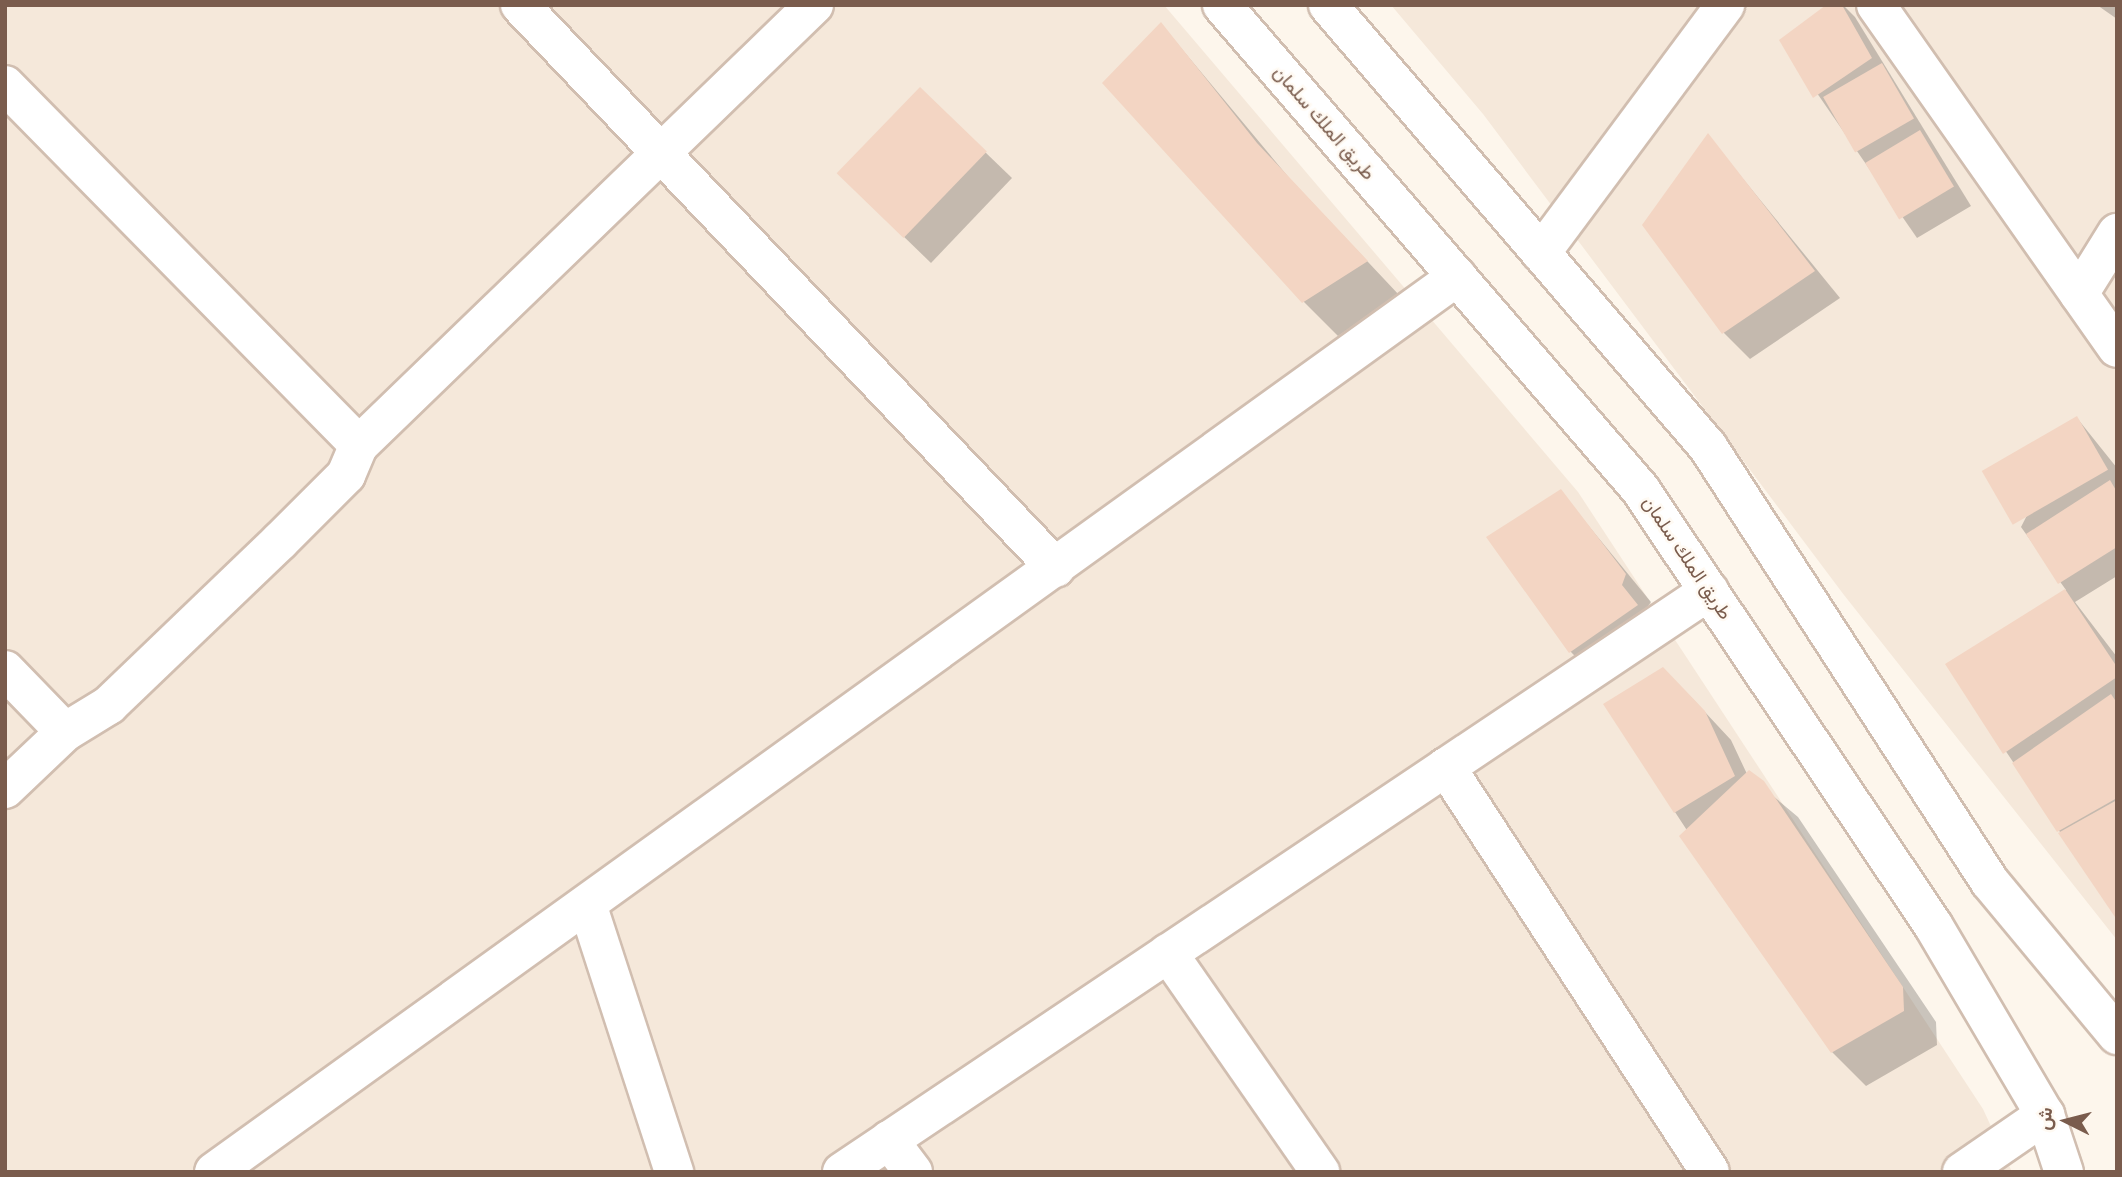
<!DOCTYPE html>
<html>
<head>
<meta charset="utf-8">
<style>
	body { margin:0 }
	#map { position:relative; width:2122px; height:1177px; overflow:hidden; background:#fdf6ec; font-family:"Space Grotesk",Vazirmatn,sans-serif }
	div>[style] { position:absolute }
	.residential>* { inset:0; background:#f5e8da }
	.shadow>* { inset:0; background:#0003 }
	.building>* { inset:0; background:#f3d5c3; transform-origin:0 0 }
	.roads { filter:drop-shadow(2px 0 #d1beb0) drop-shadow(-2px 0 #d1beb0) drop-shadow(0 2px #d1beb0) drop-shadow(0 -2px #d1beb0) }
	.street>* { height:38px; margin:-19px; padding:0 19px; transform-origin:19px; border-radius:19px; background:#fff }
	.secondary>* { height:38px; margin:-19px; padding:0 19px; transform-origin:19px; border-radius:19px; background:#fff }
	span { translate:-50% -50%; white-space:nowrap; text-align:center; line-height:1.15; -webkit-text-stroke:5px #fffaf3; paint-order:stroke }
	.street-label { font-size:19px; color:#7a5c4d }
	.frame { position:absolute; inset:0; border:7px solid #7a5c4d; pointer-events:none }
	.north { position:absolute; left:2031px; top:1086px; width:70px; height:70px; -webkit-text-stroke:5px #fffaf3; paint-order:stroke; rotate:276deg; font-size:19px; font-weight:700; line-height:28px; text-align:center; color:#7a5c4d }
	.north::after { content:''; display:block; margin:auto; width:24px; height:32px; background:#7a5c4d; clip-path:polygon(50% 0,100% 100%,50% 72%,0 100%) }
</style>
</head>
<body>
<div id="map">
	<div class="residential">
		<div style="clip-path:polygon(5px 5px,1164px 5px,1578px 492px,1983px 1109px,2012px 1172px,5px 1172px)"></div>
		<div style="clip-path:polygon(1391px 5px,2117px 5px,2117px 940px,1844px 595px,1483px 114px)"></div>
	</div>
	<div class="shadow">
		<div style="clip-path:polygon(1829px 5px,1843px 5px,1855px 17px,1971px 206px,1917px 238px,1781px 41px)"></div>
		<div style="clip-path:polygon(2097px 5px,2117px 5px,2117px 19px)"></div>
		<div style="clip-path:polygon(1161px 24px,1290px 179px,1400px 296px,1338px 336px,1304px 302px)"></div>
		<div style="clip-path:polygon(1708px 136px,1840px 298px,1750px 359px,1724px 333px)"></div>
		<div style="clip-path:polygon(985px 152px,1012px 178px,931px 263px,866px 200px)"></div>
		<div style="clip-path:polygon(2077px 418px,2117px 468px,2117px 576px,2075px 602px,2117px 657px,2117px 917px,1948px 665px,2066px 590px,2021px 527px)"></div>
		<div style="clip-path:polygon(1560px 491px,1651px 602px,1596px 678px,1570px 651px)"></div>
		<div style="clip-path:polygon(1690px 696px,1731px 740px,1747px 774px,1798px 817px,1936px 1022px,1937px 1045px,1866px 1086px,1832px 1052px,1675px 812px)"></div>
	</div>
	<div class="building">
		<div style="clip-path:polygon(1826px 5px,1842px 5px,1872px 58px,1813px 98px,1779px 40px)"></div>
		<div style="clip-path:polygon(1161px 22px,1257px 143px,1368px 261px,1302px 303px,1102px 83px)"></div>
		<div style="left:1882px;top:63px;width:64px;height:68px;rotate:60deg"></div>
		<div style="left:920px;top:87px;width:93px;height:120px;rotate:44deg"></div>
		<div style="left:1920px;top:130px;width:66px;height:64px;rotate:59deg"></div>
		<div style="clip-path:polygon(1708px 133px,1815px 271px,1722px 334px,1642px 225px)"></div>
		<div style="left:2077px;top:416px;width:62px;height:110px;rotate:60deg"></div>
		<div style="clip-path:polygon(2110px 480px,2117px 492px,2117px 547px,2058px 584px,2026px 534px)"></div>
		<div style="clip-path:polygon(1561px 489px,1626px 574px,1622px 585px,1638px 605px,1569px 653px,1486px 537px)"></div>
		<div style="clip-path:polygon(2065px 589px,2117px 667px,2117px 677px,2003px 754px,1945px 664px)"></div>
		<div style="clip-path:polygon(1663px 667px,1705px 711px,1735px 776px,1674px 813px,1603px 704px)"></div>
		<div style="clip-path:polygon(2111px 694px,2117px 703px,2117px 798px,2057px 832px,2012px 763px)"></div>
		<div style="clip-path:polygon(1749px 770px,1764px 781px,1903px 987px,1904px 1011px,1831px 1053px,1679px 836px)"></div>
		<div style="clip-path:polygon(2117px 800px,2117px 920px,2058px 833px)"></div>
	</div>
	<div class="roads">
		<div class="street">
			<div style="left:520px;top:5px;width:777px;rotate:46.41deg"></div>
			<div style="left:1876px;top:5px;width:419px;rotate:54.9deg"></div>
			<div style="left:5px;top:85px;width:505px;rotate:45.48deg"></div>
			<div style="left:359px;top:445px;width:633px;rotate:-44.04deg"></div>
			<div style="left:1541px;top:253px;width:309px;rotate:-53.4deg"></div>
			<div style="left:2079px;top:294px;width:72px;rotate:-58.1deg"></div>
			<div style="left:5px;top:670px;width:86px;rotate:45.9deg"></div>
			<div style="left:65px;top:732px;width:83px;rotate:136.5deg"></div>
			<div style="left:65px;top:732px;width:52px;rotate:-31.5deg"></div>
			<div style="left:109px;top:705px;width:236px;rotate:-43.8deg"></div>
			<div style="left:279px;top:542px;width:95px;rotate:-45deg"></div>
			<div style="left:346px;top:475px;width:33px;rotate:-67deg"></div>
			<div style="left:1446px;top:767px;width:483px;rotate:56.9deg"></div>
			<div style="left:588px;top:907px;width:279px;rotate:72deg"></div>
			<div style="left:1168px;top:953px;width:267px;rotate:55.2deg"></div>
			<div style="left:889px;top:1140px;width:40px;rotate:53deg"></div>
			<div style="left:214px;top:1172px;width:1532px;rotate:-35.76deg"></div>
			<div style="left:842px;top:1172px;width:1044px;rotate:-33.83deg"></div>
			<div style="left:1962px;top:1172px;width:101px;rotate:-34.5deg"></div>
		</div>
		<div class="secondary">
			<div style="left:1222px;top:5px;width:640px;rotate:49.18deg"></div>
			<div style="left:1640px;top:489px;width:525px;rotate:56.1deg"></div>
			<div style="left:1933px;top:925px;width:221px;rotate:59.5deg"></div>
			<div style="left:2045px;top:1115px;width:60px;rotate:71.6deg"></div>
			<div style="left:1328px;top:5px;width:583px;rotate:49.31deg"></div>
			<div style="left:1708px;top:447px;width:518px;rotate:57.05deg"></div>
			<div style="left:1990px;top:882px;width:199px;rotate:50.3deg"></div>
		</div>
	</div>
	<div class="street-label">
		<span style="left:1324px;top:123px;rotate:49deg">طريق الملك سلمان</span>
		<span style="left:1687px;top:558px;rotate:56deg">طريق الملك سلمان</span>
	</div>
	<div class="frame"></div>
	<div class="north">ش</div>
</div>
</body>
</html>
